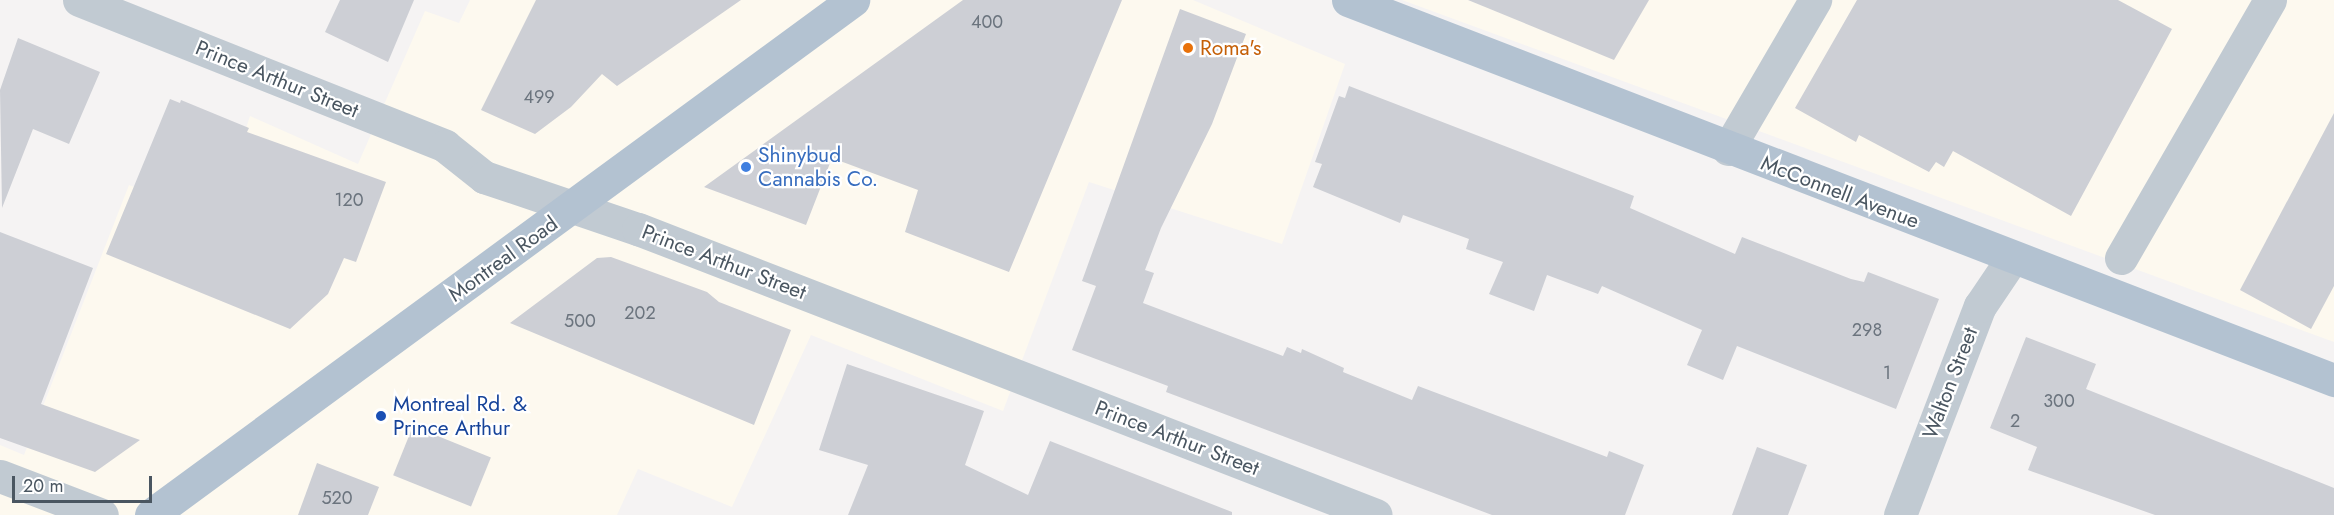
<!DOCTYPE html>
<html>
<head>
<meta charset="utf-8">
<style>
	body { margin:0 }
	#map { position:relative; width:2334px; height:515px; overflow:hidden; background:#f5f3f3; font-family:Jost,sans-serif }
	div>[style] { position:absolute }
	.commercial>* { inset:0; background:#fdf9ef }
	.building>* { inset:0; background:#cdcfd5; transform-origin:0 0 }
	.minor>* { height:33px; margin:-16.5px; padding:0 16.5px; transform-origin:16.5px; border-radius:16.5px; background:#c1cad2 }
	.major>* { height:33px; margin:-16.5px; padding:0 16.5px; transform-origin:16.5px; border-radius:16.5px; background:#b3c2d1 }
	.dots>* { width:16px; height:16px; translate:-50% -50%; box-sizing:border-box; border:3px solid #fff; border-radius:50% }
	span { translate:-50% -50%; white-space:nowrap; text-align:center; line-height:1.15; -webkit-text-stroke:4.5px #fff; paint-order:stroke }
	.number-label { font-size:18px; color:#6b747e }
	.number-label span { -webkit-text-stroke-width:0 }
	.food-label { font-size:21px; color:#c56008 }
	.left { translate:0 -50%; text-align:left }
	.street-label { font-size:21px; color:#4a5661 }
	.shop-label { font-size:21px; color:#366cbe }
	.transit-label { font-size:21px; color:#164399 }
	.scale { position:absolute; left:12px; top:476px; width:140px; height:27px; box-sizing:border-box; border:3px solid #4a5661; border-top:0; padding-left:8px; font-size:18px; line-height:21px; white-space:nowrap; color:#4a5661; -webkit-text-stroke:4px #fff; paint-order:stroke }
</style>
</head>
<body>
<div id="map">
	<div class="commercial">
		<div style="clip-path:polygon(470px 0,1193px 0,1345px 64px,1282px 244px,1089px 182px,1003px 411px,811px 335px,732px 507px,638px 469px,617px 515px,0 515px,0 445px,24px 455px,129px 185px,217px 217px,250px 116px,358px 164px,425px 11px,459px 23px)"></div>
		<div style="clip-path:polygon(1402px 0,2334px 0,2334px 342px)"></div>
	</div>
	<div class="building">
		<div style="clip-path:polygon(340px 0,414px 0,388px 62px,325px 32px)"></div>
		<div style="clip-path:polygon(536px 0,741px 0,617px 86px,602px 74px,571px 107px,535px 134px,481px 110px)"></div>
		<div style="clip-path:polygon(963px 0,1122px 0,1009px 272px,905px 232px,918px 190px,832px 158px,806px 225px,704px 187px)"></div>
		<div style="clip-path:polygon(1468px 0,1649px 0,1614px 60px)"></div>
		<div style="clip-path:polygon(1857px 0,2118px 0,2172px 29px,2071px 216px,1953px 151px,1944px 167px,1936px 162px,1929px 172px,1859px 135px,1856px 142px,1795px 108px)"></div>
		<div style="clip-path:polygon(1180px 9px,1246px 34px,1212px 124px,1161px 228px,1145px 270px,1154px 273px,1143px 303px,1283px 356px,1287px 347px,1301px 353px,1302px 349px,1344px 368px,1343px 372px,1412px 400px,1418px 386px,1607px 457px,1609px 451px,1644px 465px,1625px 515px,1492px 515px,1166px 392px,1168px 386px,1072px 350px,1096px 286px,1082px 281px)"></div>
		<div style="clip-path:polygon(18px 38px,100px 72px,69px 144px,33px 129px,2px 208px,0 90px)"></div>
		<div style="clip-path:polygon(1349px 86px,1634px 196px,1630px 208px,1735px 254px,1742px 237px,1851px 279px,1864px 282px,1868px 272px,1939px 299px,1896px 409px,1737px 346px,1723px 380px,1687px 365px,1702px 330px,1602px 286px,1598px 294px,1547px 275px,1534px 311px,1489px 294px,1503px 262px,1466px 249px,1469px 239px,1403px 215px,1400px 223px,1313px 187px,1322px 164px,1315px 162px,1339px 96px,1345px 98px)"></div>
		<div style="clip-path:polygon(170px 99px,180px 103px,181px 100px,249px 128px,247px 132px,386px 182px,356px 262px,344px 258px,328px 294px,290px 329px,106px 254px)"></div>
		<div style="clip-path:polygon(2334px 113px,2334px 286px,2311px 329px,2240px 290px)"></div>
		<div style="clip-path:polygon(0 232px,93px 268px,41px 404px,140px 440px,95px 472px,0 438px)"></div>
		<div style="clip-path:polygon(611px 257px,707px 292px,719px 302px,791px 330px,754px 425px,510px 323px,597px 258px)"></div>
		<div style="clip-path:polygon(2026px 337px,2096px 364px,2086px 389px,2334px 488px,2334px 515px,2155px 515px,2028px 470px,2037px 447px,1990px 428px)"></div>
		<div style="clip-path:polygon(847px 364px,984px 411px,965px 465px,1028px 495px,1050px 441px,1232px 512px,1232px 515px,848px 515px,868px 465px,819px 450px)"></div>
		<div style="left:413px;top:426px;width:84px;height:53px;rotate:22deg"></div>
		<div style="clip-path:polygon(1757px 447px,1807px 465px,1788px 515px,1732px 515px)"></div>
		<div style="clip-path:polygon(317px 463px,379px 487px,368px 515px,298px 515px)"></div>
	</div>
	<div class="minor">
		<div style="left:79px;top:0;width:394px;rotate:21.7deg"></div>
		<div style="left:445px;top:146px;width:50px;rotate:38.5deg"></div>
		<div style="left:484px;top:177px;width:163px;rotate:18.7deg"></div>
		<div style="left:638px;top:229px;width:791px;rotate:21.18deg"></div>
		<div style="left:1728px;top:149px;width:173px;rotate:-59.7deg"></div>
		<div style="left:2121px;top:258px;width:298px;rotate:-60deg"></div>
		<div style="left:0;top:476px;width:109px;rotate:20.9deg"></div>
		<div style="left:1900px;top:515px;width:224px;rotate:-69.1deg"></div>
		<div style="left:1980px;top:306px;width:59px;rotate:-56deg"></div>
	</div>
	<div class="major">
		<div style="left:1348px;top:0;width:1057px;rotate:21.08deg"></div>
		<div style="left:151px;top:515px;width:871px;rotate:-36.26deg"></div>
	</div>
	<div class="dots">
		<div style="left:1188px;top:48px;background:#e8710a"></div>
		<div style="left:746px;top:167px;background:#3f7fe0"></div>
		<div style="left:381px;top:416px;background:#1a4fb4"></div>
	</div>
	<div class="number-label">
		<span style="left:987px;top:22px">400</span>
		<span style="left:539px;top:97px">499</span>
		<span style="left:349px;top:200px">120</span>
		<span style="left:640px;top:313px">202</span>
		<span style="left:580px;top:321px">500</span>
		<span style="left:1867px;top:330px">298</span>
		<span style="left:1887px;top:373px">1</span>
		<span style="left:2059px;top:401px">300</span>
		<span style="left:2015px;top:421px">2</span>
		<span style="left:337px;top:498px">520</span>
	</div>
	<div class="food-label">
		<span class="left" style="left:1200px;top:48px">Roma's</span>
	</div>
	<div class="street-label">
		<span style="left:277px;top:79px;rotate:22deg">Prince Arthur Street</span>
		<span style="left:1840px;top:192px;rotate:21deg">McConnell Avenue</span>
		<span style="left:503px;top:259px;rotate:-36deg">Montreal Road</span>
		<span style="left:724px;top:262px;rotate:21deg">Prince Arthur Street</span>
		<span style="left:1950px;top:383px;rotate:-69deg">Walton Street</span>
		<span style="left:1177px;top:438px;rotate:21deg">Prince Arthur Street</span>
	</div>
	<div class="shop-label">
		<span class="left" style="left:758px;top:167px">Shinybud<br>Cannabis Co.</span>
	</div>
	<div class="transit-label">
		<span class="left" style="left:393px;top:416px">Montreal Rd. &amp;<br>Prince Arthur</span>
	</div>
	<div class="scale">20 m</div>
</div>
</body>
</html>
